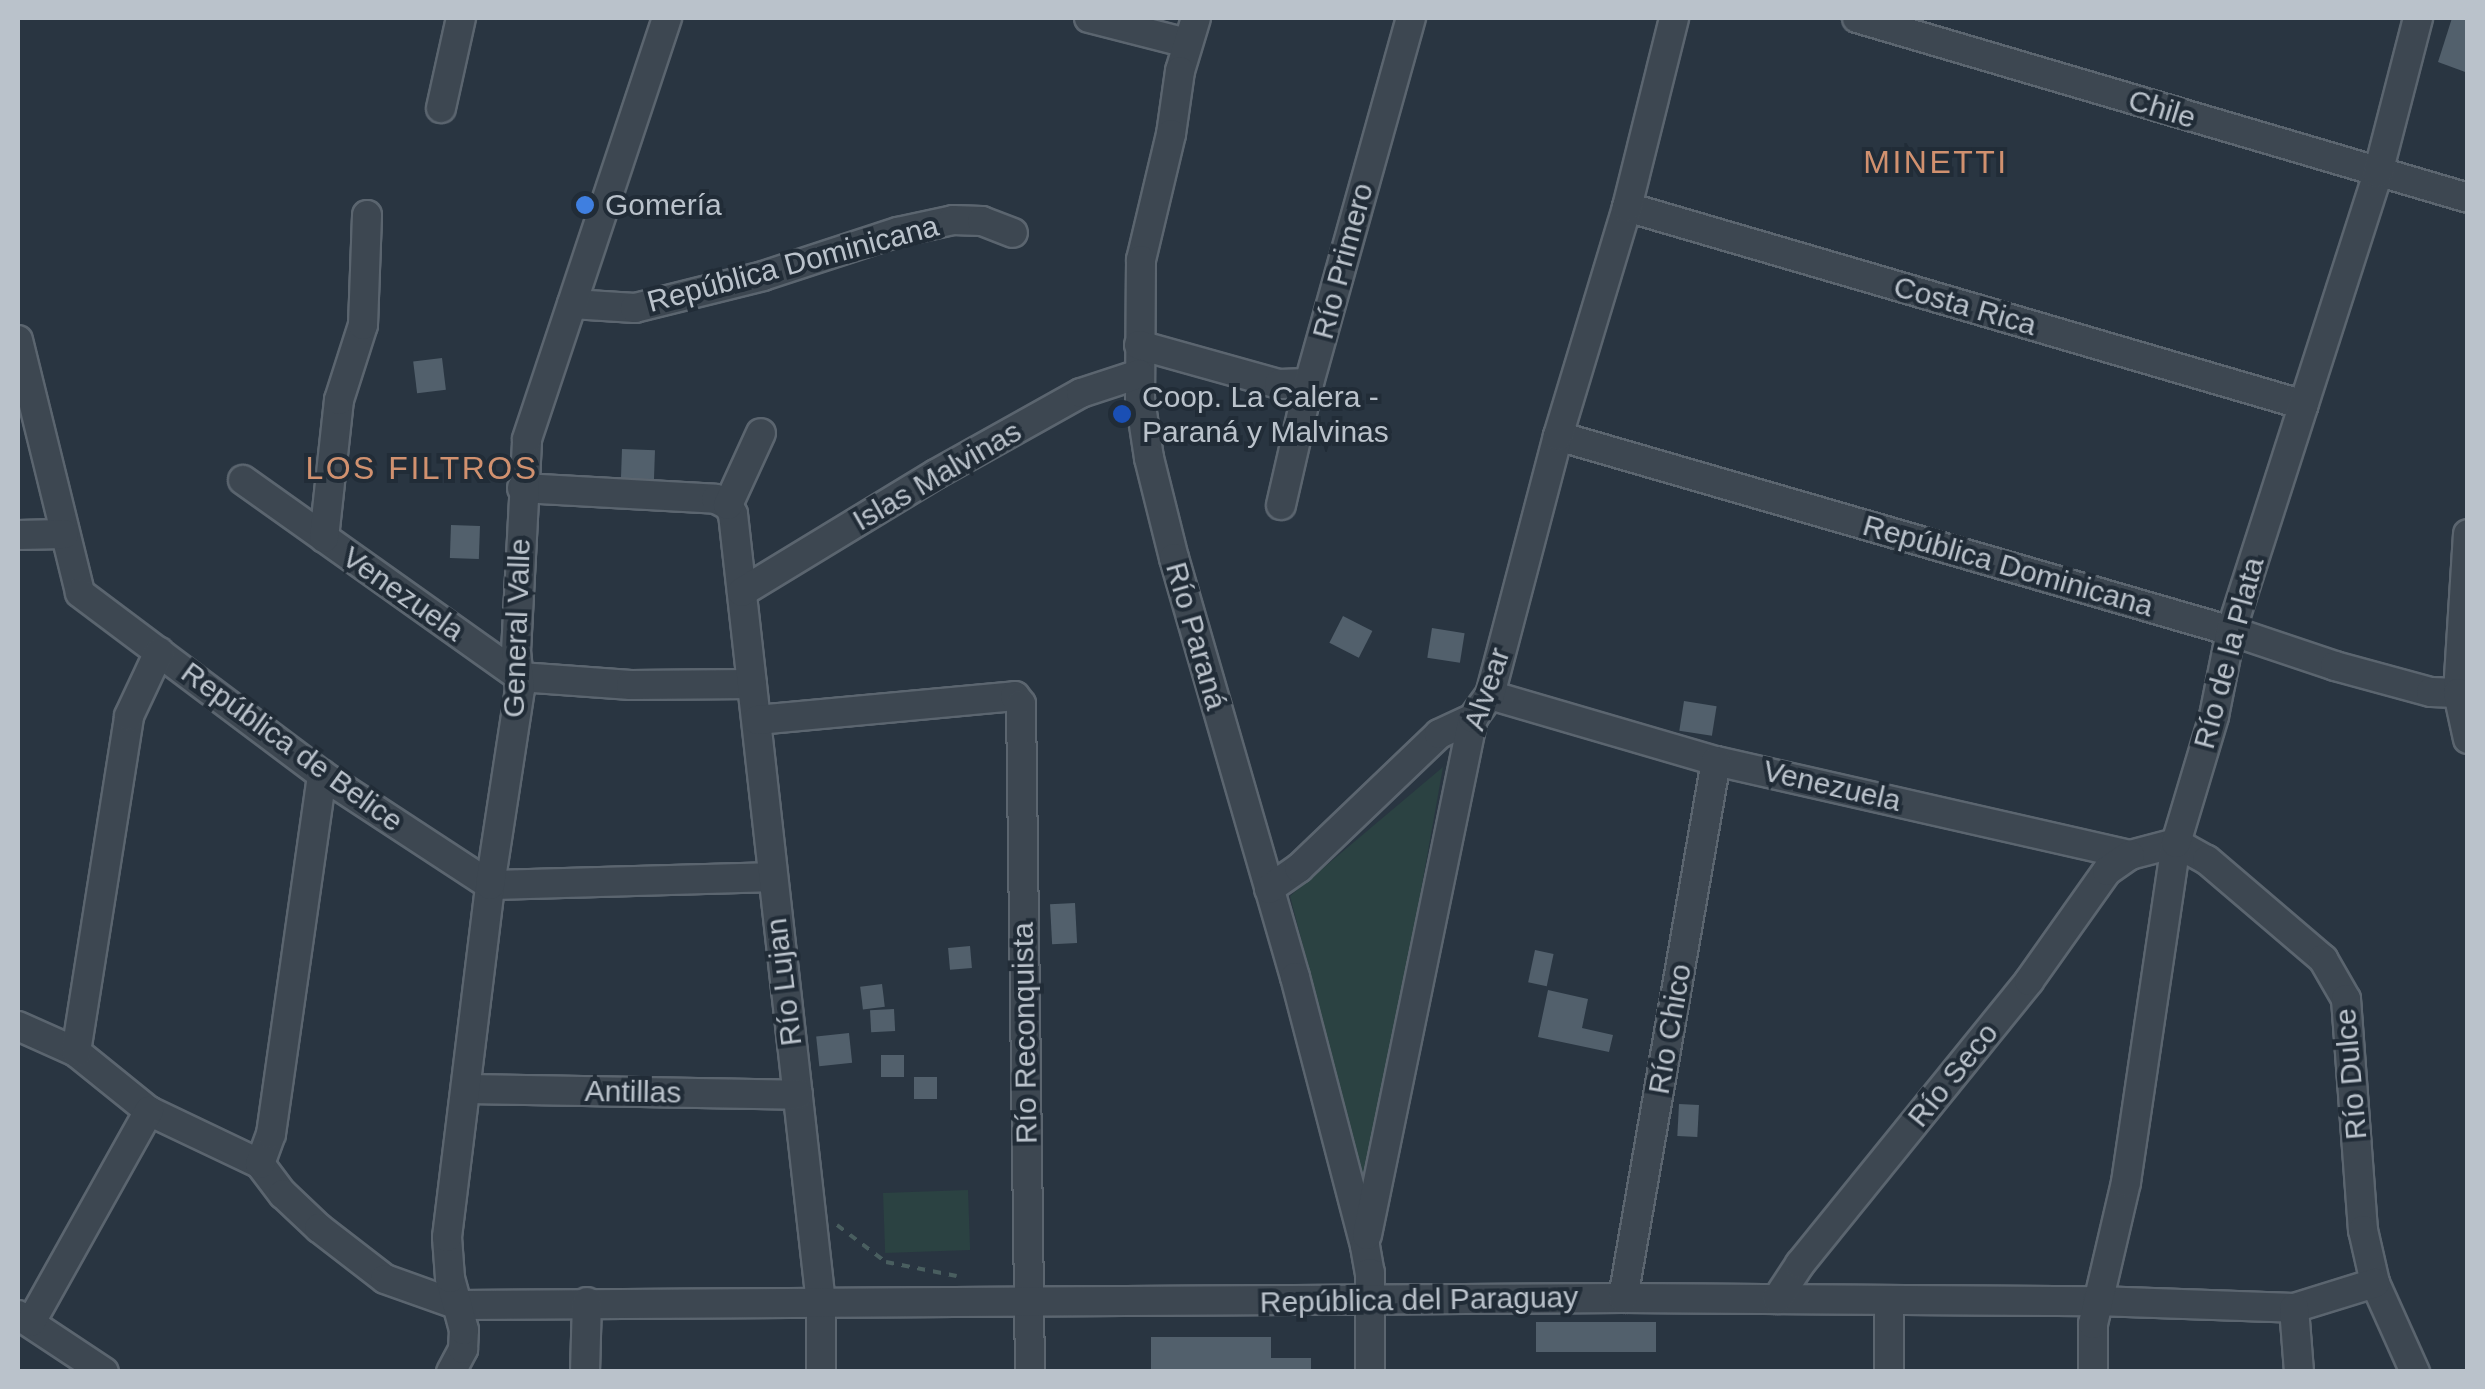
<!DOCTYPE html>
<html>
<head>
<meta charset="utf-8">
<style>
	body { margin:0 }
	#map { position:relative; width:2485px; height:1389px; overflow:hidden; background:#293541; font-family:Arial,sans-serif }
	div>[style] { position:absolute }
	.green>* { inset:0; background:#2b4242; transform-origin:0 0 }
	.building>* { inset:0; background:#52606c; transform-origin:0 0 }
	.path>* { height:4px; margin-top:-2px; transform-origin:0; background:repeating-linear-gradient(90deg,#495e5f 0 8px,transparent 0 16px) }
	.roads { filter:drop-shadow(2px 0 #5b656f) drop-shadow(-2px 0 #5b656f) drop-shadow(0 2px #5b656f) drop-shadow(0 -2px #5b656f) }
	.minor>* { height:28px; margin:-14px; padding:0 14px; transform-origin:14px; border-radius:14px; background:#3d4751 }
	.dots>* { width:28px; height:28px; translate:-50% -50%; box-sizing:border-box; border:5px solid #212c37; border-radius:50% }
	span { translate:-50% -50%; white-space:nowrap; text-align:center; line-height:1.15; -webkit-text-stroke:8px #212c37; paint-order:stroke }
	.street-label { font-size:30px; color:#bac2cb }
	.poi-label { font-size:30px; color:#bac2cb }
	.left { translate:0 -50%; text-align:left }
	.neighbourhood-label { font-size:32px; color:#d1916f; letter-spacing:2.5px }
	.frame { position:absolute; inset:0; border:20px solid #bac2cb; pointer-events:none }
</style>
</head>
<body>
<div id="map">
	<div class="green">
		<div style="clip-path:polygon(1443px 767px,1367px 1193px,1290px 896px)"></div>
		<div style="left:968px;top:1190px;width:60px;height:85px;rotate:88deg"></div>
	</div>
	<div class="building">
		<div style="clip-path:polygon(2452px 18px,2468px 18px,2468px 73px,2438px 62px)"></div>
		<div style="left:442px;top:358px;width:32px;height:29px;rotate:83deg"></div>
		<div style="left:622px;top:449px;width:33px;height:29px;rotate:2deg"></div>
		<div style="left:451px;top:525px;width:29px;height:33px;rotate:2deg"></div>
		<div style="left:1343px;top:616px;width:33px;height:30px;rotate:27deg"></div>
		<div style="left:1432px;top:628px;width:33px;height:30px;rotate:9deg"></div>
		<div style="left:1684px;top:701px;width:33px;height:30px;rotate:9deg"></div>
		<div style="left:1075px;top:903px;width:40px;height:25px;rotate:87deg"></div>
		<div style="left:970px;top:946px;width:22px;height:22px;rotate:85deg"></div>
		<div style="left:1535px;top:950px;width:19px;height:33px;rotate:12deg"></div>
		<div style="left:882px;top:984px;width:23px;height:22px;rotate:83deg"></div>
		<div style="clip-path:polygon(1548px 990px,1588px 999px,1582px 1028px,1613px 1035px,1609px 1052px,1538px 1037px)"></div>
		<div style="left:894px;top:1009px;width:22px;height:24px;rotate:87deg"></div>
		<div style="left:849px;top:1033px;width:30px;height:33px;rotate:84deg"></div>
		<div style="left:904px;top:1055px;width:22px;height:23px;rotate:90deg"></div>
		<div style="left:937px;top:1077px;width:22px;height:23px;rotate:90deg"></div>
		<div style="left:1679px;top:1104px;width:20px;height:32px;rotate:3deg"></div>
		<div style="left:1536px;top:1322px;width:120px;height:30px"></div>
		<div style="clip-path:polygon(1151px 1337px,1271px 1337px,1271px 1358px,1311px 1358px,1311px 1372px,1151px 1372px)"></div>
	</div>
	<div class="path">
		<div style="left:837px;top:1225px;width:61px;rotate:37.1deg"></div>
		<div style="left:886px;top:1262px;width:72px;rotate:11.2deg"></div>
	</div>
	<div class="roads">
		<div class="minor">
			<div style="left:1089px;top:18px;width:101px;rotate:14.3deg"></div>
			<div style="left:1196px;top:18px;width:55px;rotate:106.8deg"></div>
			<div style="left:1180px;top:71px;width:64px;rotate:98.1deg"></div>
			<div style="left:1171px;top:134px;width:130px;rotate:103.4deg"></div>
			<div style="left:1141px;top:260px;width:139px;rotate:90.4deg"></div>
			<div style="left:1140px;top:399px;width:60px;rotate:81.3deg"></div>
			<div style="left:1149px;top:458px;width:103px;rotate:76deg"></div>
			<div style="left:1174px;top:558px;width:436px;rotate:73.9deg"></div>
			<div style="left:1295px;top:977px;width:278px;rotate:75.4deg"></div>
			<div style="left:1365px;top:1246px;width:27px;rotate:80deg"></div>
			<div style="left:1370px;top:1273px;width:99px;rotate:90deg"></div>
			<div style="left:1857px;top:18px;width:637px;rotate:16.41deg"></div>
			<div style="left:441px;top:108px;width:92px;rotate:-77.5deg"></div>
			<div style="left:1627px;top:207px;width:705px;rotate:16.3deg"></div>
			<div style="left:572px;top:304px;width:63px;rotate:3.6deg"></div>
			<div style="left:635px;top:308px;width:132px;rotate:-14deg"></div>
			<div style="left:763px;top:276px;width:142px;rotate:-18.1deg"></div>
			<div style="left:898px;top:232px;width:56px;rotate:-12.3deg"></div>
			<div style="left:953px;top:220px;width:29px;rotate:2deg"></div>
			<div style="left:982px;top:221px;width:33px;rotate:21deg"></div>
			<div style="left:18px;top:340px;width:260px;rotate:76.2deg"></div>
			<div style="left:80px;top:593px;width:303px;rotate:36.9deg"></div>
			<div style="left:322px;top:775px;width:201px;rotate:33.2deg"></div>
			<div style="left:490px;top:885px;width:281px;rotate:-1.6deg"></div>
			<div style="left:1139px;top:345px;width:145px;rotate:15.6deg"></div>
			<div style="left:1279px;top:384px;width:30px;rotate:-2deg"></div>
			<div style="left:1558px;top:436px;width:701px;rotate:16.16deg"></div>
			<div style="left:2231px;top:631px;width:110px;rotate:18.6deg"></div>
			<div style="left:2335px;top:666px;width:99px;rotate:15.2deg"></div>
			<div style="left:2431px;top:692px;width:27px;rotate:2deg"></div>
			<div style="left:243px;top:480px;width:340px;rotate:35.4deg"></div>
			<div style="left:520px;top:677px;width:111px;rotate:4.1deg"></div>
			<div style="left:631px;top:685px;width:121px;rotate:-0.5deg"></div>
			<div style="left:522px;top:488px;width:194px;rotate:3.2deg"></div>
			<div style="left:716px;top:499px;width:13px;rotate:27deg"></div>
			<div style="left:728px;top:505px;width:10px;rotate:61deg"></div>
			<div style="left:733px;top:514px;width:794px;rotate:83.64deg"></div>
			<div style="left:821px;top:1303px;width:69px;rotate:90deg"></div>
			<div style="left:728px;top:505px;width:79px;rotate:-65.4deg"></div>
			<div style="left:1281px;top:505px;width:125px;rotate:-77.1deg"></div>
			<div style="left:1309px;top:383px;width:379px;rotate:-74.4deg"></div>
			<div style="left:2468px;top:534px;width:159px;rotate:93.6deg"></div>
			<div style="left:2458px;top:693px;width:47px;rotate:77.7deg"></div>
			<div style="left:18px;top:535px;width:46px;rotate:-1.2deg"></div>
			<div style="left:324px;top:538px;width:139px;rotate:-83.8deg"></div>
			<div style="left:339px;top:400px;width:79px;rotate:-72.3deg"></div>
			<div style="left:363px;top:325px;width:110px;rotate:-87.9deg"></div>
			<div style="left:742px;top:592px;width:227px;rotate:-31.3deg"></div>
			<div style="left:936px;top:474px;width:166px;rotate:-29.2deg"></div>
			<div style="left:1081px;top:393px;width:61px;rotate:-18.1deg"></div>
			<div style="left:1490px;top:695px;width:235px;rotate:16.3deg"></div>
			<div style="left:1716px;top:761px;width:425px;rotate:12.8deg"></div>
			<div style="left:2130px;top:855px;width:48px;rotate:-14.6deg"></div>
			<div style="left:2176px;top:843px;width:35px;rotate:29deg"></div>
			<div style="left:2207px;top:860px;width:153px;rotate:40.5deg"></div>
			<div style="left:2323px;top:959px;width:46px;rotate:60.1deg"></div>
			<div style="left:2346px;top:999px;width:232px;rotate:85.8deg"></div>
			<div style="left:2363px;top:1230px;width:54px;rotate:77.2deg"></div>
			<div style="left:2375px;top:1283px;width:98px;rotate:65.8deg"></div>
			<div style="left:757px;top:720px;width:259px;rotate:-5.3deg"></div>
			<div style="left:1015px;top:696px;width:10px;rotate:53deg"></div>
			<div style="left:1021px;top:704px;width:668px;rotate:89.23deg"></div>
			<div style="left:1269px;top:889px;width:37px;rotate:-35deg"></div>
			<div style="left:1299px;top:868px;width:194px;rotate:-43.7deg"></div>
			<div style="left:1439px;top:734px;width:38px;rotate:-25deg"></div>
			<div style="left:18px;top:1026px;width:64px;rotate:24.1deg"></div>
			<div style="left:76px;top:1052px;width:94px;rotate:38.9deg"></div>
			<div style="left:149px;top:1111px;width:123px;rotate:25.5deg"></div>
			<div style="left:260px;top:1164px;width:38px;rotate:53deg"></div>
			<div style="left:283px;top:1194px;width:50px;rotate:43.4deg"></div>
			<div style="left:319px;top:1228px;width:83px;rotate:37.7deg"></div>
			<div style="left:385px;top:1279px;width:77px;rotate:19.6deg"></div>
			<div style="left:458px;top:1305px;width:1165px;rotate:-0.34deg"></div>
			<div style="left:1623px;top:1298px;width:474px;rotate:0.4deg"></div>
			<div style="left:2097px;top:1301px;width:197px;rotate:2deg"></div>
			<div style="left:2294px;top:1308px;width:85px;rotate:-17.2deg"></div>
			<div style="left:76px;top:1052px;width:340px;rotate:-81deg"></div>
			<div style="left:129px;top:716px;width:71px;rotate:-64.9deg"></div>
			<div style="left:468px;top:1089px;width:330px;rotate:1deg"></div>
			<div style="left:260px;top:1164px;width:32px;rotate:-70deg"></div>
			<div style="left:271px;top:1134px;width:363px;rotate:-81.9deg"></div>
			<div style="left:1367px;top:1235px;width:528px;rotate:-78.41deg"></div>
			<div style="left:1473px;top:718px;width:29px;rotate:-54deg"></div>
			<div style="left:1490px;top:695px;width:268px;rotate:-75.3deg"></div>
			<div style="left:1558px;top:436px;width:239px;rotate:-73.2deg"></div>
			<div style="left:1627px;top:207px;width:195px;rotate:-76deg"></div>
			<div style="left:1623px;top:1298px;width:545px;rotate:-80.17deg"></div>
			<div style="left:1777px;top:1299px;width:42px;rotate:-56.7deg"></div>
			<div style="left:1800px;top:1264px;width:364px;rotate:-51deg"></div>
			<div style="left:2029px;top:981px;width:135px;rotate:-54.7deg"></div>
			<div style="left:2107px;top:871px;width:28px;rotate:-35deg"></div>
			<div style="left:1889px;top:1302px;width:70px;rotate:90deg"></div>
			<div style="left:2294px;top:1308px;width:64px;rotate:85.5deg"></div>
			<div style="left:18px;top:1315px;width:103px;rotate:33.5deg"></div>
			<div style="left:31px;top:1322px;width:242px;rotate:-60.8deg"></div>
			<div style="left:451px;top:1372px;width:26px;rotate:-62deg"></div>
			<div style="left:463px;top:1349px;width:19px;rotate:-87deg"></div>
			<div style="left:464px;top:1330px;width:54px;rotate:-105.1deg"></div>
			<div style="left:450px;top:1278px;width:41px;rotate:-94.2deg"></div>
			<div style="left:447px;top:1237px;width:355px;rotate:-83deg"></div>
			<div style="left:490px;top:885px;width:198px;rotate:-81.3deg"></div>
			<div style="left:520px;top:689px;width:37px;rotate:-96deg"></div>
			<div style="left:516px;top:652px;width:213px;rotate:-87deg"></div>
			<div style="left:527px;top:439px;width:444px;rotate:-71.6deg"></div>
			<div style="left:585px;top:1372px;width:70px;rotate:-88.4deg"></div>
			<div style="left:2093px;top:1372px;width:48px;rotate:-90deg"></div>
			<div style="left:2093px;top:1324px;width:146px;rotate:-76.9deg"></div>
			<div style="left:2126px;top:1182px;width:343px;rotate:-81.6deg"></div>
			<div style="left:2176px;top:843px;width:133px;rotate:-73.3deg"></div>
			<div style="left:2214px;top:716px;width:87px;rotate:-78.7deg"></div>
			<div style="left:2231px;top:631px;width:481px;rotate:-72.2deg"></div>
			<div style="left:2378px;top:173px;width:160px;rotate:-75.5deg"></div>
		</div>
	</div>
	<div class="dots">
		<div style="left:585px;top:205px;background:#3f7fe0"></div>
		<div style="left:1122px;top:414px;background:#1a4fb4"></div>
	</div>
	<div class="street-label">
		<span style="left:2162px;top:109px;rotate:17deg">Chile</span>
		<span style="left:1343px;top:261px;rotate:-75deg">Río Primero</span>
		<span style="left:793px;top:264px;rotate:-15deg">República Dominicana</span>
		<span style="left:1965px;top:306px;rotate:16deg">Costa Rica</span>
		<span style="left:937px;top:476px;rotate:-30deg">Islas Malvinas</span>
		<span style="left:2008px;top:566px;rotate:16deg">República Dominicana</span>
		<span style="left:403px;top:594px;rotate:35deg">Venezuela</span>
		<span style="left:517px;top:628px;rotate:-88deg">General Valle</span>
		<span style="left:1196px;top:636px;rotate:74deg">Río Paraná</span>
		<span style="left:2229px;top:653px;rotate:-75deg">Río de la Plata</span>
		<span style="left:1487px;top:689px;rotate:-71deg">Alvear</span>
		<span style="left:292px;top:747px;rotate:36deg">República de Belice</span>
		<span style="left:1832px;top:786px;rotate:13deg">Venezuela</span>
		<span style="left:784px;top:982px;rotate:-97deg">Río Lujan</span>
		<span style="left:1670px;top:1029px;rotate:-80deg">Río Chico</span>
		<span style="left:1025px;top:1033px;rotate:-91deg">Río Reconquista</span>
		<span style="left:2351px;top:1074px;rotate:-95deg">Río Dulce</span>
		<span style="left:1953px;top:1075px;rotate:-51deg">Río Seco</span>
		<span style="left:633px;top:1092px;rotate:1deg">Antillas</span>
		<span style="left:1419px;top:1300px;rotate:-1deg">República del Paraguay</span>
	</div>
	<div class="poi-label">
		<span class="left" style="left:605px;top:205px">Gomería</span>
		<span class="left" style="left:1142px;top:414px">Coop. La Calera -<br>Paraná y Malvinas</span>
	</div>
	<div class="neighbourhood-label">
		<span style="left:1936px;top:162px">MINETTI</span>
		<span style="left:422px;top:468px">LOS FILTROS</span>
	</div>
	<div class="frame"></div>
</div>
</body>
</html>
